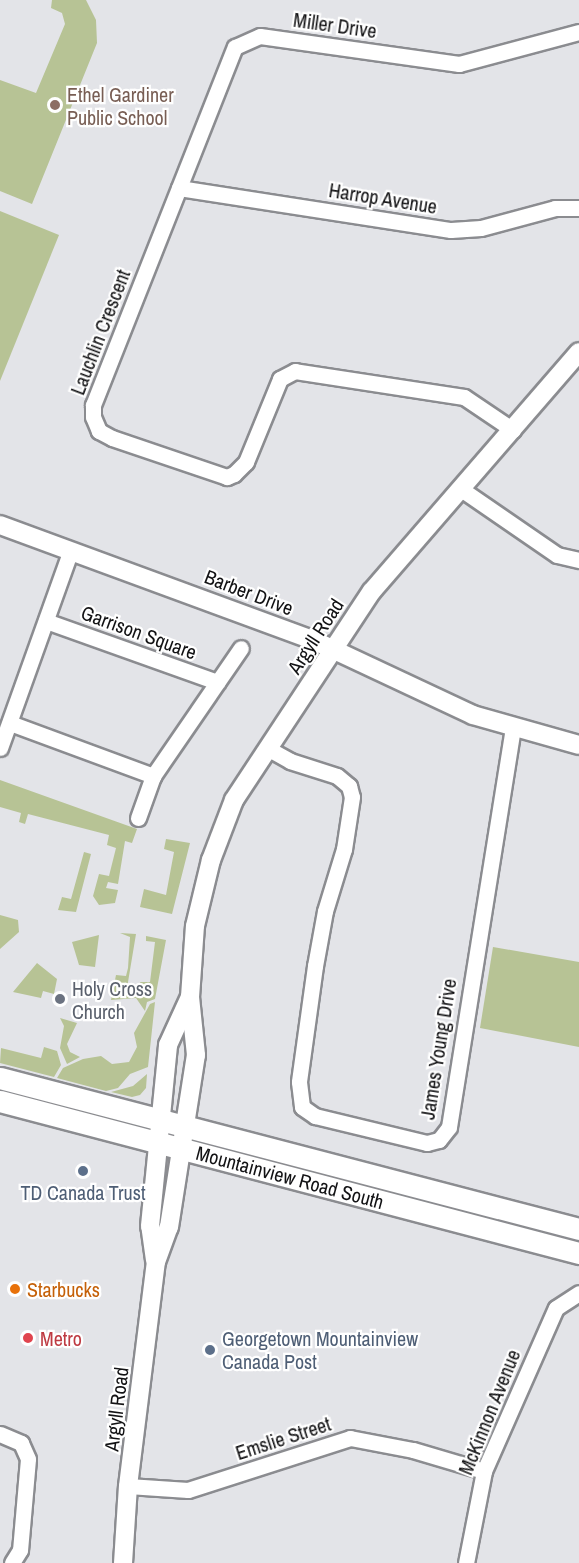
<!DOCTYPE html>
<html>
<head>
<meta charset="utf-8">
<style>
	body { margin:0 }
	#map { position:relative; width:579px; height:1563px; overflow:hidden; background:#e3e4e8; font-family:"Archivo Narrow",sans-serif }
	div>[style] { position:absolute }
	.green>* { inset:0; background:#b7c395 }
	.roads { filter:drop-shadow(2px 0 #8b8c90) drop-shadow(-2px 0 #8b8c90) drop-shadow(0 2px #8b8c90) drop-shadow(0 -2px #8b8c90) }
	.minor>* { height:15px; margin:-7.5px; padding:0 7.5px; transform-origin:7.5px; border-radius:7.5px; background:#fff }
	.tertiary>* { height:18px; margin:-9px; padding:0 9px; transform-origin:9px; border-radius:9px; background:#fff }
	.secondary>* { height:21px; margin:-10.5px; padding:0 10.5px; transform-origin:10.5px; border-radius:10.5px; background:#fff }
	.dots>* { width:16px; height:16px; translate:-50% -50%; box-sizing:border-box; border:3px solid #fff; border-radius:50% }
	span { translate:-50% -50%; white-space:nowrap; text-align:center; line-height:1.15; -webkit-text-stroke:4.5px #fff; paint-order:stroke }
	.street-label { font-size:20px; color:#121214 }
	.education-label { font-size:20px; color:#785e54 }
	.left { translate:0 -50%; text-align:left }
	.worship-label { font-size:20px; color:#5b616d }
	.service-label { font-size:20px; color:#4e5e75 }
	.food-label { font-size:20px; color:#c56008 }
	.health-label { font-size:20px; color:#be3a42 }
</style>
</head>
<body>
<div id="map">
	<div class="green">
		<div style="clip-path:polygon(52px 0,86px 0,96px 20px,97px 43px,32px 204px,0 191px,0 80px,36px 93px,65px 24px,62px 13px,51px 8px)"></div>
		<div style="clip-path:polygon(0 211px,59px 235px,0 381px)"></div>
		<div style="clip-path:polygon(0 780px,137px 829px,132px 843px,125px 841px,118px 884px,108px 882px,106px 888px,118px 890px,115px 903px,99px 905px,93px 896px,99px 874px,109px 876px,116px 848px,107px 845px,109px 835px,28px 814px,25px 824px,19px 822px,21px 813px,0 807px)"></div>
		<div style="clip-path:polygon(166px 839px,190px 843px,172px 914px,140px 907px,144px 889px,166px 895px,174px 852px,164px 849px)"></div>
		<div style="clip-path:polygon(84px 852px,91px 854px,76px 912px,58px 910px,62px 897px,71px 899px)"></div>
		<div style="clip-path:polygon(0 915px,18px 920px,19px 932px,0 949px)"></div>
		<div style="clip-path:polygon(120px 933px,136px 934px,127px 988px,138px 990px,140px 982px,150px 982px,155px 942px,146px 941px,146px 936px,166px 940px,155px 999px,147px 1002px,145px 1011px,136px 998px,111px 1000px,116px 975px,126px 976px,128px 968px,130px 937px)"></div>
		<div style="clip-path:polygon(99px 935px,95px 967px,79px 965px,72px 942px)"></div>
		<div style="clip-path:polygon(493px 947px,579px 962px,579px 1047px,480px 1028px)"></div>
		<div style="clip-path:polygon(37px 963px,57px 979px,54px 994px,43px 991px,41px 998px,13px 992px)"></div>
		<div style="clip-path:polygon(155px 1002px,148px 1067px,130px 1074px,118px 1088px,106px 1091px,57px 1078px,63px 1068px,83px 1059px,101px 1056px,112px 1064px,129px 1062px,137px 1047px,134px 1033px,150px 1004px)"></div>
		<div style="clip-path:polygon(60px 1018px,77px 1023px,67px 1044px,70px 1052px,80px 1057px,67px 1064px,60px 1048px,64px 1026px)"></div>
		<div style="clip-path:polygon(44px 1047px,57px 1051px,61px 1065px,54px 1077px,0 1063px,1px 1048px,41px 1058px)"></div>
		<div style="clip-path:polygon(147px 1074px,146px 1088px,140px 1095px,132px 1097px,111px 1092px,133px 1086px)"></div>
	</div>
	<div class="roads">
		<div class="minor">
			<div style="left:179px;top:188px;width:275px;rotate:8.8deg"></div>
			<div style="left:451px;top:230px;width:30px;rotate:-4deg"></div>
			<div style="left:481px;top:228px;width:77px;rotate:-15.1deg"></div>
			<div style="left:555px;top:208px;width:24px"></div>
			<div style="left:513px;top:430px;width:59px;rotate:-146deg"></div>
			<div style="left:464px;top:397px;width:171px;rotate:-171.3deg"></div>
			<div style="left:295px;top:371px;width:17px;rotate:152deg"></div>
			<div style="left:280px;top:379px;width:90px;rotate:112.3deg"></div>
			<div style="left:246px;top:462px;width:17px;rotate:135deg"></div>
			<div style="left:234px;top:474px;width:8px;rotate:157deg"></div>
			<div style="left:227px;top:477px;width:121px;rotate:-161.3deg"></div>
			<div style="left:112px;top:438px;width:15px;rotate:-152deg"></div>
			<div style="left:99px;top:431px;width:15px;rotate:-113deg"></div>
			<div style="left:93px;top:417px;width:12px;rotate:-90deg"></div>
			<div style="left:93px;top:405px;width:385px;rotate:-68.4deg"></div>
			<div style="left:235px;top:47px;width:27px;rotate:-24deg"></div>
			<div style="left:260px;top:36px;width:201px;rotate:8deg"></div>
			<div style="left:459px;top:64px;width:124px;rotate:-14.9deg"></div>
			<div style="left:461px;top:489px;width:116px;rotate:34.5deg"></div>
			<div style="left:557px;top:555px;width:23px;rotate:13deg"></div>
			<div style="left:46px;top:621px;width:182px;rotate:19.6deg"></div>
			<div style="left:10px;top:723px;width:153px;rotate:20.3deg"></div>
			<div style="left:0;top:748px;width:210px;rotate:-70.3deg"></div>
			<div style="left:267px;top:748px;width:26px;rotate:29deg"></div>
			<div style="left:290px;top:761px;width:49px;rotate:17.7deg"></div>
			<div style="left:337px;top:776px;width:16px;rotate:40deg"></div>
			<div style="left:349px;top:786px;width:11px;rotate:75deg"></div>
			<div style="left:352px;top:797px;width:53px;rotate:98.7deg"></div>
			<div style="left:344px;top:849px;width:65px;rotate:107deg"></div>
			<div style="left:325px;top:911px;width:56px;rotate:100.3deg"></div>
			<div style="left:315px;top:966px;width:117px;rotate:97.9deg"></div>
			<div style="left:299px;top:1082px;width:25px;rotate:83deg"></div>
			<div style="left:302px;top:1107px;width:16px;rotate:35deg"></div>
			<div style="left:315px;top:1116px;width:115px;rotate:13.6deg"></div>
			<div style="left:427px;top:1143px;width:12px;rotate:-14deg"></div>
			<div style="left:439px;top:1140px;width:16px;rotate:-52deg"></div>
			<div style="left:449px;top:1127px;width:405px;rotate:-80.9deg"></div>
			<div style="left:138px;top:818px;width:45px;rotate:-70.3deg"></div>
			<div style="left:153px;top:776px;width:155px;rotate:-55.5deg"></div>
			<div style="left:0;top:1434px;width:23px;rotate:23deg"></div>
			<div style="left:21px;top:1443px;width:17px;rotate:66deg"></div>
			<div style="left:28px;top:1459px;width:91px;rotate:95deg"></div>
			<div style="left:20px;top:1550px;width:15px;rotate:122deg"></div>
			<div style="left:128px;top:1486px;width:60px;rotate:3.8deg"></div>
			<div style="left:188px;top:1490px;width:170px;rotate:-17.8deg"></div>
			<div style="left:350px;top:1438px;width:64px;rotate:10.8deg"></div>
			<div style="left:413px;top:1450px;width:74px;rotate:16.5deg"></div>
			<div style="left:466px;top:1563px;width:94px;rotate:-78.9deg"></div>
			<div style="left:484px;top:1471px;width:178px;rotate:-66.2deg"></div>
			<div style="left:556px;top:1308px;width:27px;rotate:-33deg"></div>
		</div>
		<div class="tertiary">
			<div style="left:0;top:525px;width:336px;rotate:20.2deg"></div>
			<div style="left:315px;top:641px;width:174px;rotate:25.1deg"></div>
			<div style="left:473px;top:715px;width:110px;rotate:15.8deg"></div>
			<div style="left:155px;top:1260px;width:34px;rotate:-98deg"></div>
			<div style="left:150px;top:1226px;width:182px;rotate:-84.3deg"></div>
			<div style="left:168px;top:1045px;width:53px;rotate:-65.4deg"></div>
			<div style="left:123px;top:1563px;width:77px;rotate:-86.3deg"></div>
			<div style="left:128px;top:1486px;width:226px;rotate:-82.9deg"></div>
			<div style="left:156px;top:1262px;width:37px;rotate:-70deg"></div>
			<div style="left:169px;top:1227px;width:174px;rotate:-81.1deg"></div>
			<div style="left:196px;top:1055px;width:58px;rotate:-95.9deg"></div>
			<div style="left:190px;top:997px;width:71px;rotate:-86deg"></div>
			<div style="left:195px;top:926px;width:68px;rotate:-76.4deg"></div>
			<div style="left:211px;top:860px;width:64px;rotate:-69deg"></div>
			<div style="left:234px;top:800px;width:250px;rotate:-56.6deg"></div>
			<div style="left:372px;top:591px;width:316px;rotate:-49.1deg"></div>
		</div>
		<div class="secondary">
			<div style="left:0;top:1078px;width:598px;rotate:14.62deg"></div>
			<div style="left:0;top:1101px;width:599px;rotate:14.71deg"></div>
		</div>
	</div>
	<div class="dots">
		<div style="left:55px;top:105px;background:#8d6e63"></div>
		<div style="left:60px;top:999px;background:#6b7280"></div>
		<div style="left:83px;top:1171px;background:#5c6f8a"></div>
		<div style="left:15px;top:1289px;background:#e8710a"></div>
		<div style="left:28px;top:1338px;background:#e0444e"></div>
		<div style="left:210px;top:1350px;background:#5c6f8a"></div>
	</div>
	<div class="street-label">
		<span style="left:335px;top:25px;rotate:8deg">Miller Drive</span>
		<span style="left:383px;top:198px;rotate:9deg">Harrop Avenue</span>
		<span style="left:100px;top:332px;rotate:-69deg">Lauchlin Crescent</span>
		<span style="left:249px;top:592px;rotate:21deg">Barber Drive</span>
		<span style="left:139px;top:632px;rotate:20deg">Garrison Square</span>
		<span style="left:315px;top:636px;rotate:-57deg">Argyll Road</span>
		<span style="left:438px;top:1049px;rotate:-81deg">James Young Drive</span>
		<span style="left:290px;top:1177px;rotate:15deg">Mountainview Road South</span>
		<span style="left:116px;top:1409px;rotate:-83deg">Argyll Road</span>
		<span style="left:489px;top:1412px;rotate:-68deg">McKinnon Avenue</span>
		<span style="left:283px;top:1438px;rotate:-18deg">Emslie Street</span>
	</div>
	<div class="education-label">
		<span class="left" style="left:67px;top:106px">Ethel Gardiner<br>Public School</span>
	</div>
	<div class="worship-label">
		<span class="left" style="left:72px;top:1000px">Holy Cross<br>Church</span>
	</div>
	<div class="service-label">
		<span style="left:83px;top:1192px">TD Canada Trust</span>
		<span class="left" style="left:222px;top:1350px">Georgetown Mountainview<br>Canada Post</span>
	</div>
	<div class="food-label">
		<span class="left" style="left:27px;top:1289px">Starbucks</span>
	</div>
	<div class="health-label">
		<span class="left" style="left:40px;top:1338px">Metro</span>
	</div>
</div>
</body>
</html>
